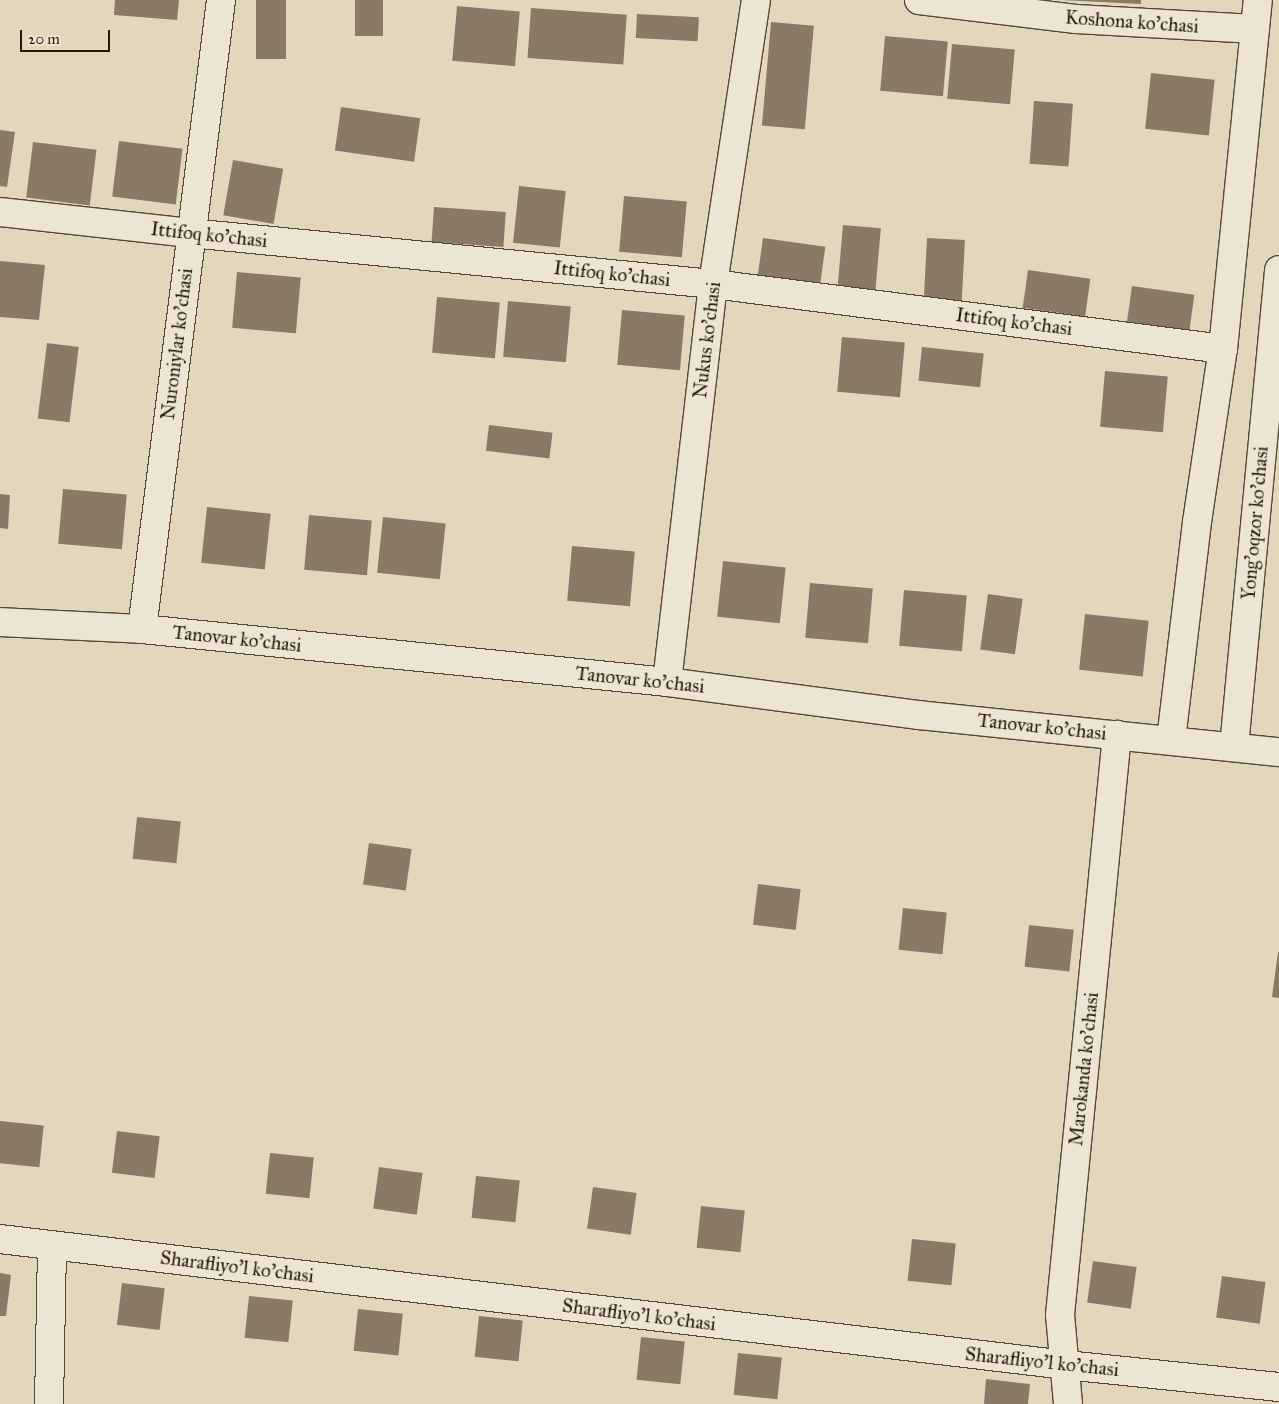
<!DOCTYPE html>
<html>
<head>
<meta charset="utf-8">
<style>
	body { margin:0 }
	#map { position:relative; width:1279px; height:1404px; overflow:hidden; background:#e2d7bc; font-family:"IM FELL Great Primer",serif }
	div>[style] { position:absolute }
	.building>* { inset:0; background:#897a68; transform-origin:0 0 }
	.roads { filter:drop-shadow(1px 0 #564639) drop-shadow(-1px 0 #564639) drop-shadow(0 1px #564639) drop-shadow(0 -1px #564639) }
	.minor>* { height:28px; margin:-14px; padding:0 14px; transform-origin:14px; border-radius:14px; background:#ece5d3 }
	span { translate:-50% -50%; white-space:nowrap; text-align:center; line-height:1.15; -webkit-text-stroke:4.5px #ece5d3; paint-order:stroke }
	.street-label { font-size:19px; color:#28160d }
	.scale { position:absolute; left:20px; top:30px; width:90px; height:22px; box-sizing:border-box; border:2px solid #28160d; border-top:0; padding-left:6px; font-size:15px; line-height:18px; white-space:nowrap; color:#28160d; -webkit-text-stroke:4px #ece5d3; paint-order:stroke }
</style>
</head>
<body>
<div id="map">
	<div class="building">
		<div style="clip-path:polygon(115px 0,179px 0,177px 20px,114px 15px)"></div>
		<div style="left:256px;top:0;width:30px;height:59px"></div>
		<div style="left:355px;top:0;width:28px;height:36px"></div>
		<div style="clip-path:polygon(1061px 0,1141px 0,1141px 4px)"></div>
		<div style="left:457px;top:6px;width:63px;height:55px;rotate:5deg"></div>
		<div style="left:531px;top:8px;width:96px;height:50px;rotate:4deg"></div>
		<div style="left:637px;top:14px;width:62px;height:24px;rotate:3deg"></div>
		<div style="left:771px;top:22px;width:43px;height:104px;rotate:5deg"></div>
		<div style="left:885px;top:36px;width:63px;height:55px;rotate:5deg"></div>
		<div style="left:952px;top:44px;width:63px;height:55px;rotate:5deg"></div>
		<div style="left:1151px;top:73px;width:64px;height:56px;rotate:6deg"></div>
		<div style="left:1034px;top:101px;width:39px;height:63px;rotate:4deg"></div>
		<div style="left:341px;top:107px;width:80px;height:44px;rotate:8deg"></div>
		<div style="clip-path:polygon(0 130px,15px 132px,7px 187px,0 186px)"></div>
		<div style="left:119px;top:141px;width:64px;height:56px;rotate:7deg"></div>
		<div style="left:33px;top:142px;width:64px;height:56px;rotate:7deg"></div>
		<div style="left:233px;top:160px;width:51px;height:56px;rotate:10deg"></div>
		<div style="left:519px;top:186px;width:47px;height:57px;rotate:6deg"></div>
		<div style="left:624px;top:196px;width:63px;height:56px;rotate:5deg"></div>
		<div style="left:434px;top:207px;width:72px;height:35px;rotate:4deg"></div>
		<div style="left:843px;top:225px;width:38px;height:62px;rotate:5deg"></div>
		<div style="left:763px;top:238px;width:63px;height:39px;rotate:8deg"></div>
		<div style="left:927px;top:238px;width:38px;height:62px;rotate:3deg"></div>
		<div style="clip-path:polygon(0 261px,45px 265px,39px 320px,0 317px)"></div>
		<div style="left:1028px;top:270px;width:63px;height:38px;rotate:8deg"></div>
		<div style="left:237px;top:272px;width:64px;height:56px;rotate:5deg"></div>
		<div style="left:1132px;top:286px;width:63px;height:38px;rotate:8deg"></div>
		<div style="left:437px;top:297px;width:63px;height:56px;rotate:5deg"></div>
		<div style="left:508px;top:301px;width:63px;height:56px;rotate:5deg"></div>
		<div style="left:622px;top:310px;width:63px;height:55px;rotate:5deg"></div>
		<div style="left:842px;top:337px;width:63px;height:55px;rotate:5deg"></div>
		<div style="left:47px;top:343px;width:32px;height:76px;rotate:7deg"></div>
		<div style="left:922px;top:347px;width:62px;height:34px;rotate:6deg"></div>
		<div style="left:1105px;top:371px;width:63px;height:56px;rotate:5deg"></div>
		<div style="left:489px;top:425px;width:64px;height:26px;rotate:7deg"></div>
		<div style="left:63px;top:489px;width:64px;height:55px;rotate:5deg"></div>
		<div style="clip-path:polygon(0 494px,10px 495px,8px 529px,0 528px)"></div>
		<div style="left:207px;top:507px;width:64px;height:56px;rotate:6deg"></div>
		<div style="left:309px;top:515px;width:63px;height:55px;rotate:5deg"></div>
		<div style="left:383px;top:517px;width:63px;height:56px;rotate:6deg"></div>
		<div style="left:572px;top:546px;width:63px;height:55px;rotate:5deg"></div>
		<div style="left:723px;top:561px;width:63px;height:56px;rotate:6deg"></div>
		<div style="left:810px;top:583px;width:63px;height:55px;rotate:5deg"></div>
		<div style="left:904px;top:590px;width:63px;height:56px;rotate:5deg"></div>
		<div style="left:988px;top:594px;width:35px;height:56px;rotate:8deg"></div>
		<div style="left:1085px;top:614px;width:64px;height:56px;rotate:6deg"></div>
		<div style="left:137px;top:817px;width:44px;height:42px;rotate:6deg"></div>
		<div style="left:369px;top:843px;width:43px;height:42px;rotate:8deg"></div>
		<div style="left:758px;top:884px;width:43px;height:41px;rotate:7deg"></div>
		<div style="left:903px;top:908px;width:44px;height:42px;rotate:6deg"></div>
		<div style="left:1029px;top:925px;width:45px;height:42px;rotate:6deg"></div>
		<div style="clip-path:polygon(1278px 952px,1279px 952px,1279px 998px,1272px 997px)"></div>
		<div style="left:0;top:1121px;width:44px;height:42px;rotate:6deg"></div>
		<div style="left:117px;top:1131px;width:43px;height:42px;rotate:7deg"></div>
		<div style="left:270px;top:1153px;width:44px;height:41px;rotate:6deg"></div>
		<div style="left:379px;top:1167px;width:44px;height:42px;rotate:8deg"></div>
		<div style="left:476px;top:1176px;width:44px;height:42px;rotate:6deg"></div>
		<div style="left:593px;top:1187px;width:44px;height:42px;rotate:8deg"></div>
		<div style="left:701px;top:1206px;width:44px;height:42px;rotate:6deg"></div>
		<div style="left:912px;top:1239px;width:44px;height:42px;rotate:6deg"></div>
		<div style="left:1093px;top:1261px;width:44px;height:42px;rotate:8deg"></div>
		<div style="clip-path:polygon(0 1273px,11px 1275px,6px 1316px,0 1316px)"></div>
		<div style="left:1222px;top:1276px;width:44px;height:42px;rotate:8deg"></div>
		<div style="left:122px;top:1283px;width:43px;height:42px;rotate:7deg"></div>
		<div style="left:249px;top:1296px;width:44px;height:42px;rotate:6deg"></div>
		<div style="left:358px;top:1309px;width:45px;height:42px;rotate:6deg"></div>
		<div style="left:479px;top:1316px;width:44px;height:41px;rotate:6deg"></div>
		<div style="left:641px;top:1337px;width:44px;height:43px;rotate:6deg"></div>
		<div style="left:738px;top:1353px;width:44px;height:42px;rotate:6deg"></div>
		<div style="clip-path:polygon(986px 1379px,1030px 1384px,1028px 1404px,984px 1404px)"></div>
	</div>
	<div class="roads">
		<div class="minor">
			<div style="left:919px;top:0;width:158px;rotate:6.9deg"></div>
			<div style="left:1076px;top:19px;width:179px;rotate:3.2deg"></div>
			<div style="left:0;top:212px;width:191px;rotate:6.3deg"></div>
			<div style="left:190px;top:233px;width:525px;rotate:5.57deg"></div>
			<div style="left:713px;top:284px;width:514px;rotate:7.26deg"></div>
			<div style="left:0;top:622px;width:142px;rotate:2.8deg"></div>
			<div style="left:142px;top:629px;width:528px;rotate:5.76deg"></div>
			<div style="left:667px;top:682px;width:254px;rotate:7.5deg"></div>
			<div style="left:919px;top:715px;width:362px;rotate:5.9deg"></div>
			<div style="left:142px;top:629px;width:634px;rotate:-82.84deg"></div>
			<div style="left:667px;top:682px;width:401px;rotate:-83.4deg"></div>
			<div style="left:713px;top:284px;width:287px;rotate:-81.4deg"></div>
			<div style="left:1171px;top:740px;width:220px;rotate:-83.2deg"></div>
			<div style="left:1197px;top:522px;width:175px;rotate:-81.5deg"></div>
			<div style="left:1223px;top:349px;width:351px;rotate:-84.3deg"></div>
			<div style="left:1234px;top:747px;width:479px;rotate:-84.6deg"></div>
			<div style="left:0;top:1239px;width:1073px;rotate:6.74deg"></div>
			<div style="left:1066px;top:1365px;width:214px;rotate:5.9deg"></div>
			<div style="left:49px;top:1404px;width:158px;rotate:-88.9deg"></div>
			<div style="left:1068px;top:1404px;width:89px;rotate:-95.1deg"></div>
			<div style="left:1060px;top:1315px;width:583px;rotate:-84.39deg"></div>
		</div>
	</div>
	<div class="street-label">
		<span style="left:1132px;top:22px;rotate:4deg">Koshona ko'chasi</span>
		<span style="left:209px;top:235px;rotate:6deg">Ittifoq ko'chasi</span>
		<span style="left:612px;top:274px;rotate:6deg">Ittifoq ko'chasi</span>
		<span style="left:1014px;top:322px;rotate:7deg">Ittifoq ko'chasi</span>
		<span style="left:707px;top:340px;rotate:-83deg">Nukus ko'chasi</span>
		<span style="left:177px;top:344px;rotate:-83deg">Nuroniylar ko'chasi</span>
		<span style="left:1255px;top:523px;rotate:-85deg">Yong'oqzor ko'chasi</span>
		<span style="left:237px;top:639px;rotate:6deg">Tanovar ko'chasi</span>
		<span style="left:640px;top:680px;rotate:6deg">Tanovar ko'chasi</span>
		<span style="left:1042px;top:727px;rotate:6deg">Tanovar ko'chasi</span>
		<span style="left:1084px;top:1069px;rotate:-84deg">Marokanda ko'chasi</span>
		<span style="left:237px;top:1267px;rotate:7deg">Sharafliyo'l ko'chasi</span>
		<span style="left:639px;top:1315px;rotate:7deg">Sharafliyo'l ko'chasi</span>
		<span style="left:1042px;top:1362px;rotate:6deg">Sharafliyo'l ko'chasi</span>
	</div>
	<div class="scale">20 m</div>
</div>
</body>
</html>
